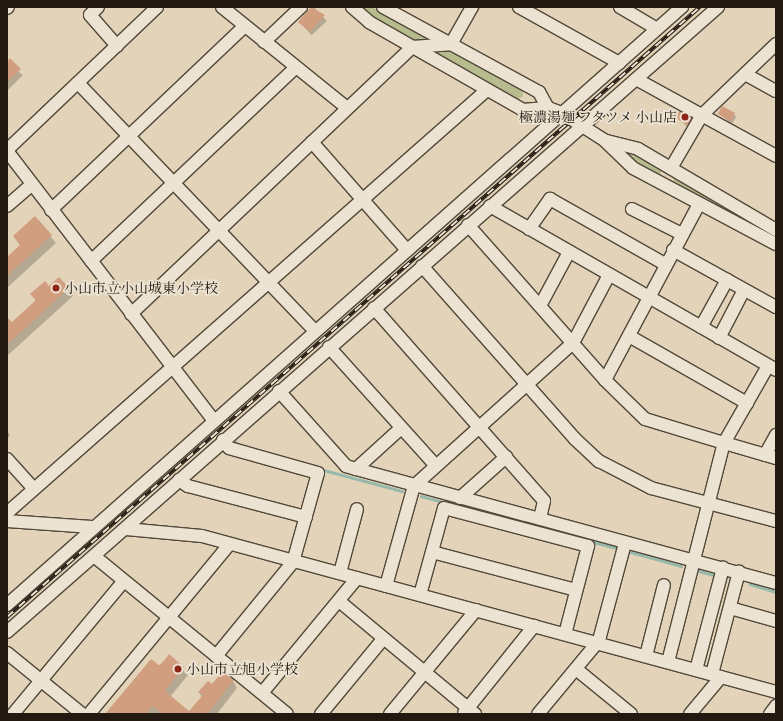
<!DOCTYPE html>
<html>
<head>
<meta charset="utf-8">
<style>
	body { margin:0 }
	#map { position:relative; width:783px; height:721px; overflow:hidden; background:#e3d4b9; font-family:"EB Garamond","Noto Serif JP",serif }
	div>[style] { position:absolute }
	.green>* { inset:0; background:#b6bc8d; transform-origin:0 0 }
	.shadow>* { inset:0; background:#0003; transform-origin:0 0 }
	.stream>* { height:2.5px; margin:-1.25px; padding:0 1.25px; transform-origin:1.25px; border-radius:1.25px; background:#96b9ab }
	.building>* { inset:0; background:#d19e80; transform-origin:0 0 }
	.roads { filter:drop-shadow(1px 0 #52483a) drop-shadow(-1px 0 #52483a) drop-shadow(0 1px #52483a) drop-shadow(0 -1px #52483a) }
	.minor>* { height:12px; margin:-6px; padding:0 6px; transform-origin:6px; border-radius:6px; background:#ede3d2 }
	.rail>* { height:4px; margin-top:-2px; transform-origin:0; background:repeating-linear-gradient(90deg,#ede3d2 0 8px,#221910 0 16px); box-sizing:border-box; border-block:1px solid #221910 }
	.dots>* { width:11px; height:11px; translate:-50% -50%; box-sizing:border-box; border:2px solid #ede3d2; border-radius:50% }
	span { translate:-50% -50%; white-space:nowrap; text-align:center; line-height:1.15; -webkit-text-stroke:3.5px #ede3d2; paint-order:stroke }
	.poi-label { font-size:14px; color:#221910 }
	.right { translate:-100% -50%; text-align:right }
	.left { translate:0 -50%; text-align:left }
	.frame { position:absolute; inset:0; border:8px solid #221910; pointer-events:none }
</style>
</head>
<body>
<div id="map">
	<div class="green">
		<div style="clip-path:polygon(361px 7px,374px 8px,440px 43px,414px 43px,368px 17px)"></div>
		<div style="clip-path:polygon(432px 52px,456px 52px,522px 88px,523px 96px,518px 99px,496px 89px)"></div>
		<div style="clip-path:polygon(630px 151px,664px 167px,657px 179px,625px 155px)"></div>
		<div style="left:676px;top:176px;width:115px;height:8px;rotate:29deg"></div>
	</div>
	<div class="shadow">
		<div style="left:314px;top:7px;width:19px;height:21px;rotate:47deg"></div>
		<div style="clip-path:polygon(7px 63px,23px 75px,7px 91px)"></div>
		<div style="clip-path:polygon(719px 114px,734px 114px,736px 117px,732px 124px)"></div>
		<div style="clip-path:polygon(676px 117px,691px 119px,693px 122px,689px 128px)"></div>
		<div style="clip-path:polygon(34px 217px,56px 243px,7px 288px,7px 258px,20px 246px,14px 236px)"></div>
		<div style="clip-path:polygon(49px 287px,68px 288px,73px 296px,7px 356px,7px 319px,12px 324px,36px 302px,32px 294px)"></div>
		<div style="clip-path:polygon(7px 430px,10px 436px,7px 438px)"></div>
		<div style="clip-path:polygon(169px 656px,188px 675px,170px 697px,189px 713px,202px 698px,199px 692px,212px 685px,233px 681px,237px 688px,217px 714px,109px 714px)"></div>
	</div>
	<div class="stream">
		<div style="left:236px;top:442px;width:8px;rotate:40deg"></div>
		<div style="left:320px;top:469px;width:85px;rotate:15deg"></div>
		<div style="left:421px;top:496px;width:28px;rotate:15deg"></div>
		<div style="left:590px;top:541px;width:28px;rotate:15deg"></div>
		<div style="left:631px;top:552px;width:52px;rotate:15.6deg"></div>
		<div style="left:699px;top:571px;width:16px;rotate:15deg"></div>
		<div style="left:750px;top:584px;width:27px;rotate:17deg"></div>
	</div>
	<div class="building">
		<div style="clip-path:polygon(311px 7px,325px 15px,310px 32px,298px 22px)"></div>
		<div style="clip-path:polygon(10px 58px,21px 69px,7px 82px,7px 62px)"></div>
		<div style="left:722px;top:106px;width:15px;height:9px;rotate:28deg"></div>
		<div style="clip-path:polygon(679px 111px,692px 118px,687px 125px,675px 117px)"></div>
		<div style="clip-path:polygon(35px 216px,52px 235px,7px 276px,7px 257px,20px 245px,13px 236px)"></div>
		<div style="clip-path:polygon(59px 277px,69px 288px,7px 345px,7px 317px,12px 322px,36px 300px,30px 294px,45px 281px,49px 286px)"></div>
		<div style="clip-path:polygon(169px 654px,184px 667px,165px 691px,189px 711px,203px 695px,198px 692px,208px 681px,212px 684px,223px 671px,234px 680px,207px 714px,162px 714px,153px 706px,146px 714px,105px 714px,151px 659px,160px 666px)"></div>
	</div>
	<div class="roads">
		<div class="minor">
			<div style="left:98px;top:7px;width:11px;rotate:135deg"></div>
			<div style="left:90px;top:15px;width:41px;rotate:48.9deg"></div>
			<div style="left:222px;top:7px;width:161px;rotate:38.9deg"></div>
			<div style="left:352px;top:7px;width:23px;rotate:41deg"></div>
			<div style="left:369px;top:22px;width:177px;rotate:29.7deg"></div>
			<div style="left:523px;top:110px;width:25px;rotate:-5deg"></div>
			<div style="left:548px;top:108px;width:15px;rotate:20deg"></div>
			<div style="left:562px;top:113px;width:50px;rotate:32.7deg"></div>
			<div style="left:604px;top:140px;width:40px;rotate:44deg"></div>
			<div style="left:633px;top:168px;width:162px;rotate:28deg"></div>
			<div style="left:383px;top:7px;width:178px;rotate:28.6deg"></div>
			<div style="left:539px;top:92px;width:18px;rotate:61deg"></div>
			<div style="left:519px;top:7px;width:115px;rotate:29.2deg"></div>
			<div style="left:620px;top:7px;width:43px;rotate:30.7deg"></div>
			<div style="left:7px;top:8px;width:1px;rotate:-45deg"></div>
			<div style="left:264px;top:42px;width:51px;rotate:-43.4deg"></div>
			<div style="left:745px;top:74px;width:35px;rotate:29deg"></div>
			<div style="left:636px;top:79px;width:160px;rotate:28.8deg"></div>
			<div style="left:78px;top:83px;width:343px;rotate:46.3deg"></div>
			<div style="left:607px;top:141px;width:32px;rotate:14deg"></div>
			<div style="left:638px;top:149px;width:160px;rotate:30.4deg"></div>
			<div style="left:312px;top:142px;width:144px;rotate:48.7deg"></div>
			<div style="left:7px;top:150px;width:207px;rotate:-43.6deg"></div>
			<div style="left:7px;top:151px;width:340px;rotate:52.5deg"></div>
			<div style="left:671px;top:168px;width:61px;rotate:-59.7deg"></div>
			<div style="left:702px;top:115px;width:103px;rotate:-43.8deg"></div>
			<div style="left:7px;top:206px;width:33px;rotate:-41deg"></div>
			<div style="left:490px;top:206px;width:330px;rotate:29.8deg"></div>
			<div style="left:632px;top:209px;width:56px;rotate:26.6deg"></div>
			<div style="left:51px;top:210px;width:267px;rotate:-43.5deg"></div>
			<div style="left:468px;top:225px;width:207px;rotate:48.5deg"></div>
			<div style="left:605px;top:380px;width:56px;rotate:44.3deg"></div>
			<div style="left:645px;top:419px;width:83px;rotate:16.9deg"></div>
			<div style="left:724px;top:443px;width:89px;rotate:-60.3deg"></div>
			<div style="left:529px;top:229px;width:37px;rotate:-55deg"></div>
			<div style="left:550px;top:199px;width:132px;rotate:29.5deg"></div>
			<div style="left:673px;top:250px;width:118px;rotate:29deg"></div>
			<div style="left:91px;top:261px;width:282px;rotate:-43.4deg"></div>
			<div style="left:422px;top:266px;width:231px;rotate:48.5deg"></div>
			<div style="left:575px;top:439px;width:33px;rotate:43deg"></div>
			<div style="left:599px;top:461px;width:59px;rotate:27.4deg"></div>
			<div style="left:651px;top:488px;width:129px;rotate:14.8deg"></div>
			<div style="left:540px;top:306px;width:61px;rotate:-61.8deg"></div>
			<div style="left:374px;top:308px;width:257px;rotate:48.6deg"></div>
			<div style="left:544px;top:501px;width:18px;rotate:103deg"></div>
			<div style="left:131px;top:314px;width:388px;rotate:-43.5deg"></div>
			<div style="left:412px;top:47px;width:39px;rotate:-4deg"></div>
			<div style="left:451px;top:44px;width:43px;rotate:-60.4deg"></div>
			<div style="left:701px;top:327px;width:54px;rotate:-61deg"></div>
			<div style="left:629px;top:336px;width:136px;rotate:29.6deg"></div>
			<div style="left:719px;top:338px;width:54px;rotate:-62.5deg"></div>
			<div style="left:329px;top:347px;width:160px;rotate:48deg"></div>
			<div style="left:605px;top:380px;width:200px;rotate:-61.9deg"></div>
			<div style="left:279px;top:391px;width:101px;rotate:48.2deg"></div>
			<div style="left:346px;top:466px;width:10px;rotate:17deg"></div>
			<div style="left:356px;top:469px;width:61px;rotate:-42.3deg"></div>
			<div style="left:765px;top:455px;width:23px;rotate:-61deg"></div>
			<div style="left:7px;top:459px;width:40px;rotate:48deg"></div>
			<div style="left:356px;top:469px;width:435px;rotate:15.2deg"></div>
			<div style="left:179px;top:480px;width:11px;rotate:34deg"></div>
			<div style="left:188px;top:486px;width:122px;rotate:14.7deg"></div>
			<div style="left:460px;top:498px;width:62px;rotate:-41.7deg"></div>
			<div style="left:7px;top:513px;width:640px;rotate:-41.39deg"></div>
			<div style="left:7px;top:521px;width:85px;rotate:4deg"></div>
			<div style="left:126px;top:529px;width:76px;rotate:5.3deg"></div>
			<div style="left:202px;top:536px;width:595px;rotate:15.2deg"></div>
			<div style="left:432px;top:552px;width:149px;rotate:14.8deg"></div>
			<div style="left:94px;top:556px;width:249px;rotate:39.3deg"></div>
			<div style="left:340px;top:573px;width:66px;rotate:-75.1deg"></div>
			<div style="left:386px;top:586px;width:104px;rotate:-74.4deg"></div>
			<div style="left:414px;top:486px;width:214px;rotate:-42deg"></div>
			<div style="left:573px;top:343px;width:77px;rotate:-62.1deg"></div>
			<div style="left:420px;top:595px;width:90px;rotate:-74.6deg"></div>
			<div style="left:444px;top:508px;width:149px;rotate:14.8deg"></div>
			<div style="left:588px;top:546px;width:91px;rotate:104.6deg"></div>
			<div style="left:339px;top:601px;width:177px;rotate:39.7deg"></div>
			<div style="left:7px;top:605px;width:902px;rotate:-41.54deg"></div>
			<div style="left:730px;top:608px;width:48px;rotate:15.8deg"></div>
			<div style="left:7px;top:632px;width:947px;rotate:-41.32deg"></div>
			<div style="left:598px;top:644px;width:105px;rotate:-75deg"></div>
			<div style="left:7px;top:653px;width:97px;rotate:39.1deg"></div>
			<div style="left:216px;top:656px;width:122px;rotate:-50.7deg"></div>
			<div style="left:293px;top:562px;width:92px;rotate:-74.3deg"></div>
			<div style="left:318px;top:473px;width:92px;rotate:-164.3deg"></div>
			<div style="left:229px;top:448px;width:10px;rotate:-127deg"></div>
			<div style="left:646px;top:656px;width:73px;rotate:-75.8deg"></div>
			<div style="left:668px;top:662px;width:226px;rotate:-75.7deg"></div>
			<div style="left:724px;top:443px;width:54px;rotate:16.1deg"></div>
			<div style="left:576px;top:669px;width:71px;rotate:39.3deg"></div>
			<div style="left:696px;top:670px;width:106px;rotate:-75.2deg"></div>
			<div style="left:712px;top:674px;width:106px;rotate:-75.2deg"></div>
			<div style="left:262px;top:693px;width:149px;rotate:-50.4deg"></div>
			<div style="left:464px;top:713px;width:112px;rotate:-51.2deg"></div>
			<div style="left:13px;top:714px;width:173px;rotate:-50.2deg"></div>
			<div style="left:89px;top:714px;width:219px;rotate:-50.4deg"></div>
			<div style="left:321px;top:714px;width:97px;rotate:-50.4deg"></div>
			<div style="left:390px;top:714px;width:135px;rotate:-50.4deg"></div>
			<div style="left:538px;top:714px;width:92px;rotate:-50.3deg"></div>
			<div style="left:690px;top:714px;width:48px;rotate:-50deg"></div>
			<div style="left:770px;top:714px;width:10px;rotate:-53deg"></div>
		</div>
	</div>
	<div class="rail">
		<div style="left:7px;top:617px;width:923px;rotate:-41.36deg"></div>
	</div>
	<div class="dots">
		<div style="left:685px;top:117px;background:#8f2418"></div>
		<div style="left:56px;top:288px;background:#8f2418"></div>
		<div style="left:178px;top:669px;background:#8f2418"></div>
	</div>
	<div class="poi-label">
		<span class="right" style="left:677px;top:117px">極濃湯麺 フタツメ 小山店</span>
		<span class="left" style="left:64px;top:288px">小山市立小山城東小学校</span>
		<span class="left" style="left:186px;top:669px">小山市立旭小学校</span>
	</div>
	<div class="frame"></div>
</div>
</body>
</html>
